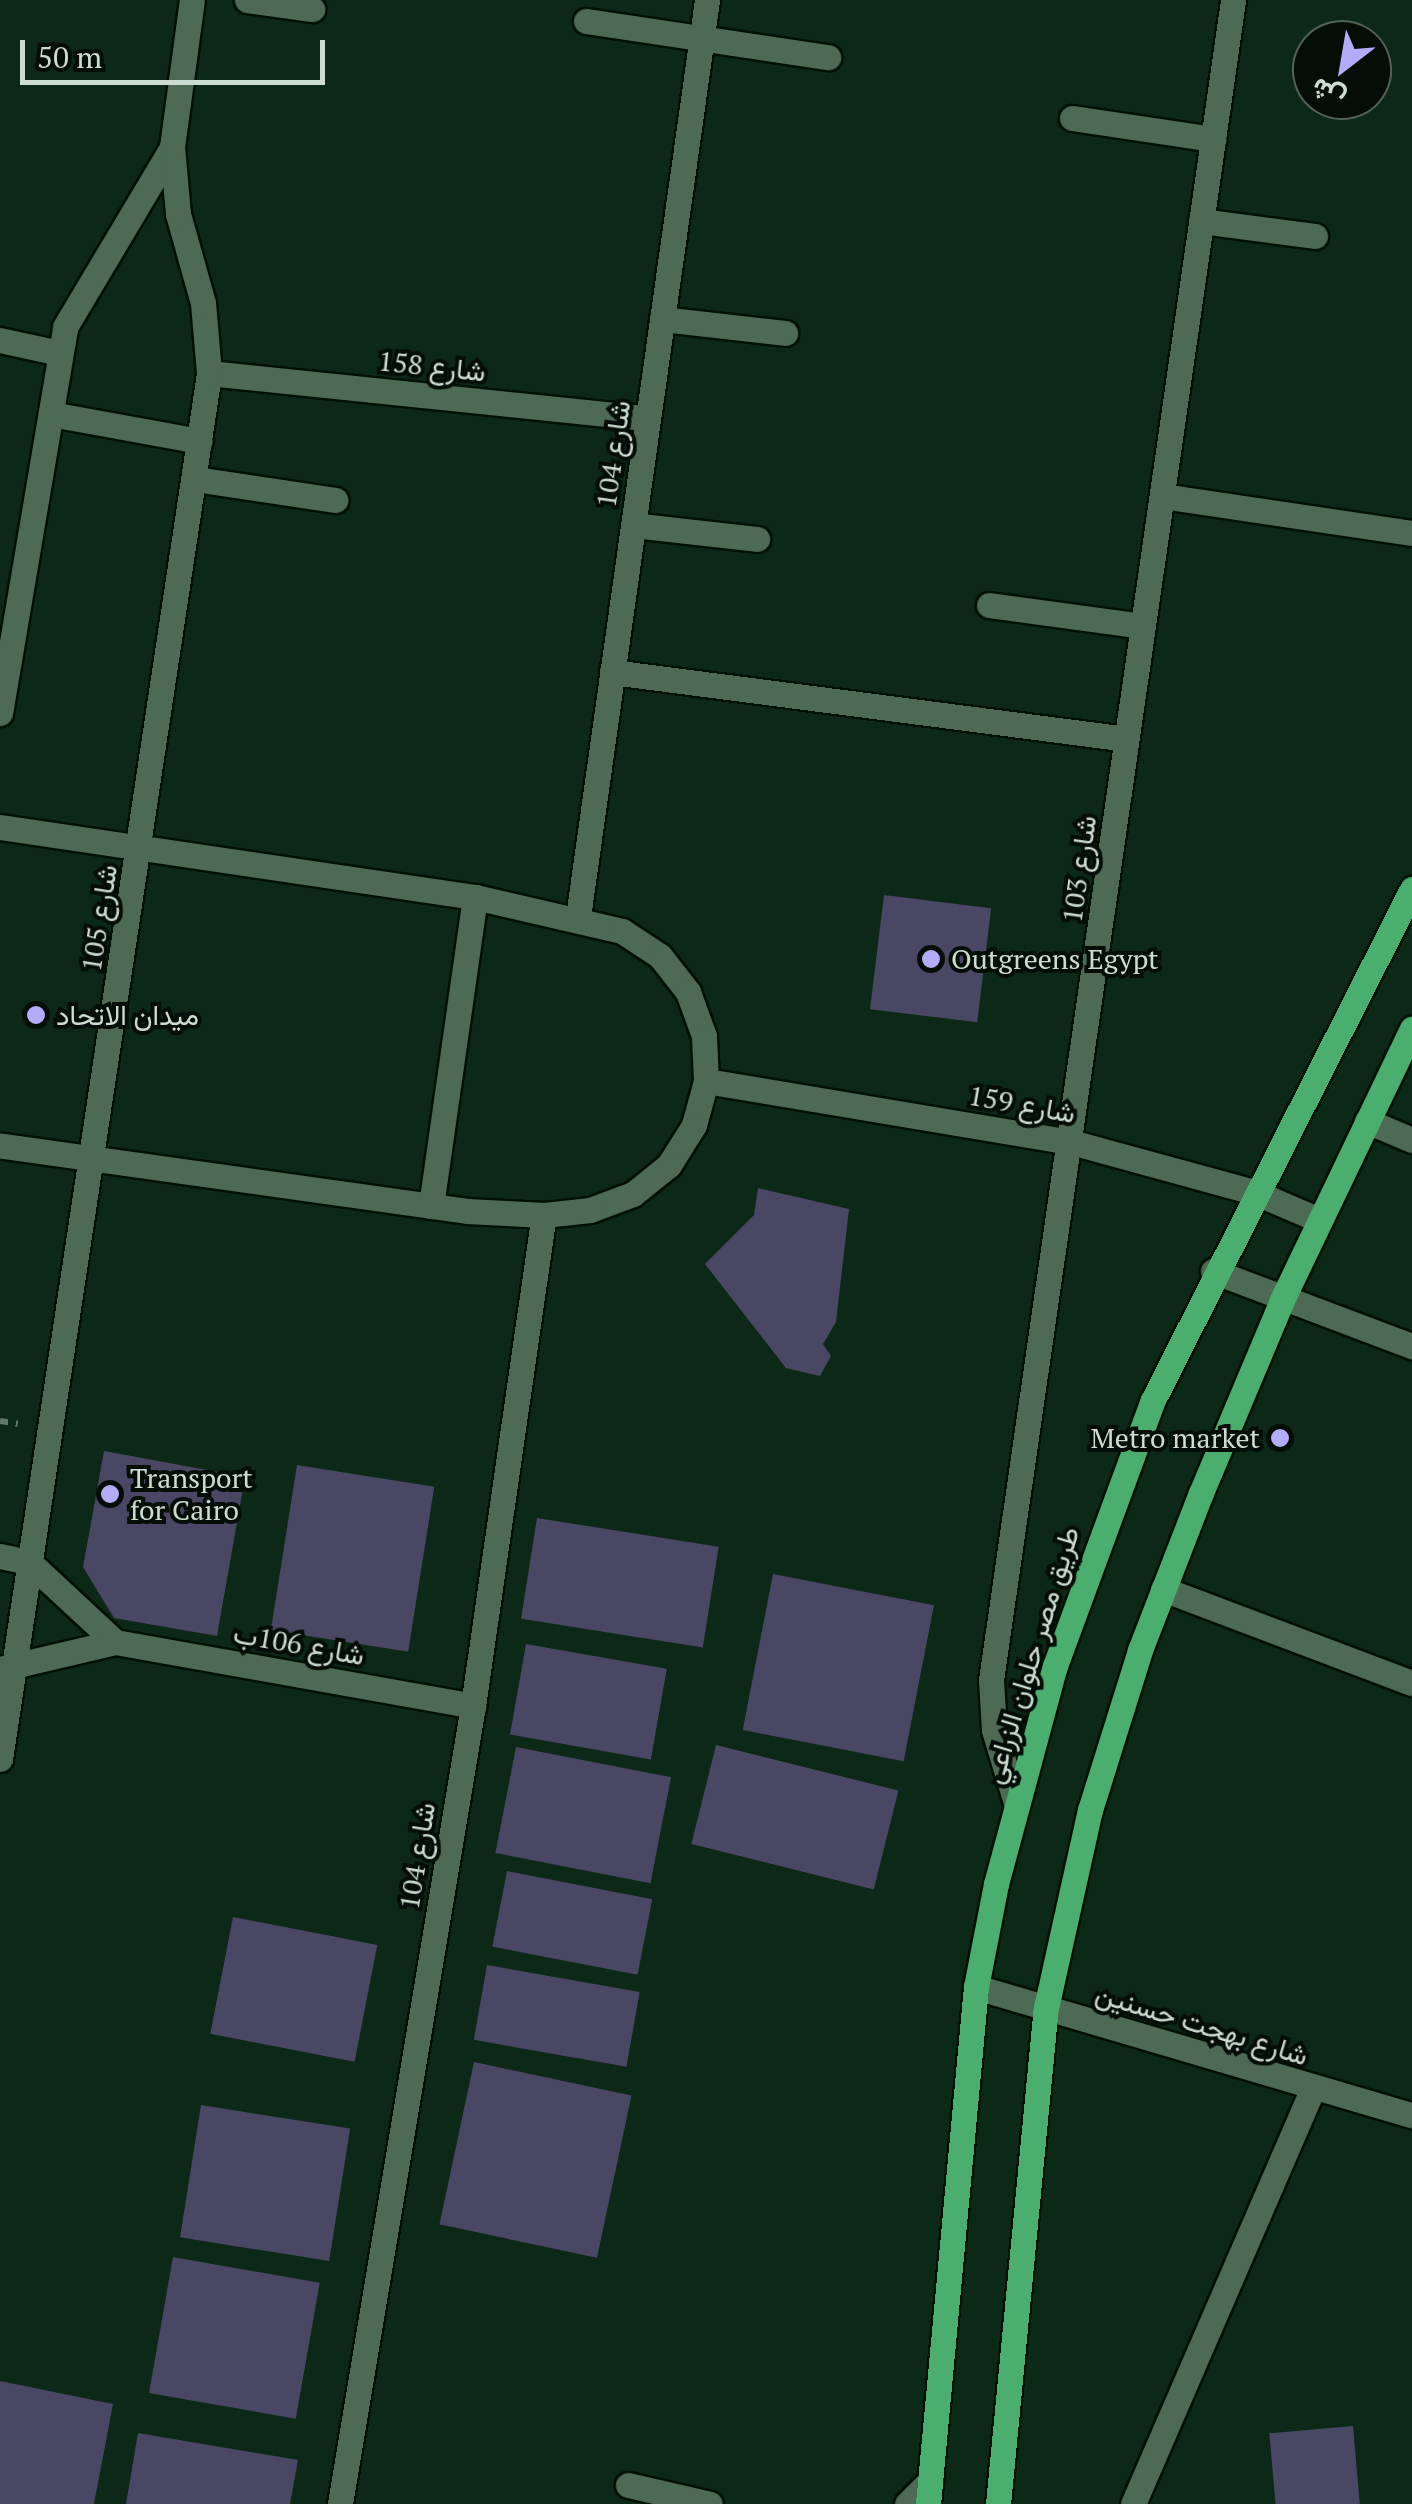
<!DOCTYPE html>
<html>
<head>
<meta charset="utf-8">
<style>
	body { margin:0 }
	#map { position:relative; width:1412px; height:2504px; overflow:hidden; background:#0c2816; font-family:"PT Serif",Vazirmatn,serif }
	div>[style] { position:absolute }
	.building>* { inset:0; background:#494764; transform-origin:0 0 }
	.path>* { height:6px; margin-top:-3px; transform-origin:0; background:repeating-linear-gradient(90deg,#617868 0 8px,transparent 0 16px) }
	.roads { filter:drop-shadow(2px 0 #001002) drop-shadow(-2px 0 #001002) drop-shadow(0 2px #001002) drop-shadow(0 -2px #001002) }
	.minor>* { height:25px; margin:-12.5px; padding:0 12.5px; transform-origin:12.5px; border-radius:12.5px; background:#4c6a54 }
	.major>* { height:25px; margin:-12.5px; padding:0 12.5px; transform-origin:12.5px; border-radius:12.5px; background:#4aae6f }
	.dots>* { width:28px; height:28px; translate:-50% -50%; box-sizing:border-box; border:5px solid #040e06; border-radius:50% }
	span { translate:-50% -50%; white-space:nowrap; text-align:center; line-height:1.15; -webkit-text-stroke:8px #040e06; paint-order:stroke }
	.street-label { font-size:28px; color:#ccddd0 }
	.poi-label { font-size:28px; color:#ccddd0 }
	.left { translate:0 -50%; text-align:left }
	.right { translate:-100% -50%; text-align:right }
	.north { position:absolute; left:1292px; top:20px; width:100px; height:100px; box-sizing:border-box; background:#040e06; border:2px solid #546157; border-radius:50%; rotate:211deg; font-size:28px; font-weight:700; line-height:40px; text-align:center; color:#ccddd0 }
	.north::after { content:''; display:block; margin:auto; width:35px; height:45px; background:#b3adf9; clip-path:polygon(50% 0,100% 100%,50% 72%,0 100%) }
	.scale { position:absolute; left:20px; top:40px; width:305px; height:45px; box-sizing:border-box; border:5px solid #ccddd0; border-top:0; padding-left:12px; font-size:30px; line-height:35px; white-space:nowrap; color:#ccddd0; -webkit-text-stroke:8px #040e06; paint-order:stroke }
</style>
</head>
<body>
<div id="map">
	<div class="building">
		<div style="left:884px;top:895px;width:108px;height:115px;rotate:7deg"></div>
		<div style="clip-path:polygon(758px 1188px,849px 1209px,836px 1322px,823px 1344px,831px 1356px,820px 1376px,786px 1368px,705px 1264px,754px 1215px)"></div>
		<div style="clip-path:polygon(104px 1451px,245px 1477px,217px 1636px,114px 1618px,83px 1567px)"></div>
		<div style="left:297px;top:1465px;width:139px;height:167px;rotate:9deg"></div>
		<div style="left:537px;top:1518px;width:184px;height:102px;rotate:9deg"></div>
		<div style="left:773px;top:1574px;width:164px;height:159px;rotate:11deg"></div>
		<div style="left:526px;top:1644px;width:143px;height:92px;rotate:10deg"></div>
		<div style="left:716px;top:1745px;width:188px;height:102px;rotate:14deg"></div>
		<div style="left:516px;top:1747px;width:158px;height:108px;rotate:11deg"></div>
		<div style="left:507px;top:1871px;width:148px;height:77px;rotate:11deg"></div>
		<div style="left:233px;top:1917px;width:147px;height:119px;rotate:11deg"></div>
		<div style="left:487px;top:1965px;width:155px;height:76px;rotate:10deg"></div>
		<div style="left:474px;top:2062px;width:161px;height:166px;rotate:12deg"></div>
		<div style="left:201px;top:2105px;width:151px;height:134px;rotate:9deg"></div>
		<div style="left:173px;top:2257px;width:149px;height:138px;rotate:10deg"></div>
		<div style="clip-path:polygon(0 2381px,113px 2404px,94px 2504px,0 2504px)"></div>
		<div style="left:1353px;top:2426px;width:78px;height:84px;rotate:85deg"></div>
		<div style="clip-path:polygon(138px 2433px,298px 2460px,290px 2504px,126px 2504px)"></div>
	</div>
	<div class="path">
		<div style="left:0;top:1421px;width:18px;rotate:9deg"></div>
	</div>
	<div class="roads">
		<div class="minor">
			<div style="left:247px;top:0;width:66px;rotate:7.9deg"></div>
			<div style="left:586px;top:21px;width:245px;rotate:8.5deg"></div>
			<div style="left:1072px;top:118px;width:143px;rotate:8.5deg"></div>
			<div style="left:1201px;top:221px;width:115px;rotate:7.5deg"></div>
			<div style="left:662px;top:319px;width:124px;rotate:6.5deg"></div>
			<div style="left:0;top:340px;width:60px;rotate:12.4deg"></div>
			<div style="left:209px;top:373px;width:441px;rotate:5.9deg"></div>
			<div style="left:51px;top:414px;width:151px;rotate:10.3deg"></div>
			<div style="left:195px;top:479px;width:142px;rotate:8.5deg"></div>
			<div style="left:1162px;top:496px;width:253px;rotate:8.4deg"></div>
			<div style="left:633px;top:525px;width:125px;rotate:6.4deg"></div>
			<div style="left:989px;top:605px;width:155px;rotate:7.8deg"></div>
			<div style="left:612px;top:672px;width:519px;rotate:7.41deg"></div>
			<div style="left:0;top:713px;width:391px;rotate:-80.4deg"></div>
			<div style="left:65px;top:327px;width:205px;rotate:-59.2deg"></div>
			<div style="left:0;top:827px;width:480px;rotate:8.4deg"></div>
			<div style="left:475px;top:897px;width:151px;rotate:13deg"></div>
			<div style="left:622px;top:931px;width:45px;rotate:33.3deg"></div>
			<div style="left:660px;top:956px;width:46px;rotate:52.1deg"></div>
			<div style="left:688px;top:992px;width:47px;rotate:70deg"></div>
			<div style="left:704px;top:1036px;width:45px;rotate:87.5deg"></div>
			<div style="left:706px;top:1081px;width:46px;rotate:105.3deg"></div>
			<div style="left:694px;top:1125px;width:47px;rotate:122deg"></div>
			<div style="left:669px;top:1165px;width:46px;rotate:141.1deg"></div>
			<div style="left:633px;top:1194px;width:46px;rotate:159.6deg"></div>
			<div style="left:590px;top:1210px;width:46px;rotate:173.8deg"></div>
			<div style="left:544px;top:1215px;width:77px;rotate:-177deg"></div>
			<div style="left:467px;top:1211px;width:472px;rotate:-172deg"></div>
			<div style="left:578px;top:917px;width:926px;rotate:-81.99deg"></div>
			<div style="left:706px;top:1081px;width:370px;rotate:9.5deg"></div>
			<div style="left:1071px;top:1142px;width:190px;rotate:15.3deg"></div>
			<div style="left:1254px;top:1192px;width:71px;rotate:23.3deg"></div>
			<div style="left:1367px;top:1121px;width:49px;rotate:22.9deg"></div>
			<div style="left:431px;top:1206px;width:312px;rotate:-81.9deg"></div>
			<div style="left:1213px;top:1271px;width:213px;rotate:20.7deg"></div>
			<div style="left:0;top:1556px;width:30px;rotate:12deg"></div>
			<div style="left:29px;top:1562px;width:117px;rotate:42.9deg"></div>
			<div style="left:1163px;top:1589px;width:266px;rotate:20.7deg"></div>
			<div style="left:0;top:1669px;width:118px;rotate:-13.2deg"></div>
			<div style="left:115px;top:1642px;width:364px;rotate:10.1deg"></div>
			<div style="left:0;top:1759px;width:1402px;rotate:-81.42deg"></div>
			<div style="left:209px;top:373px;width:70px;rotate:-94.9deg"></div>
			<div style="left:203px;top:303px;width:92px;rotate:-105.7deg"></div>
			<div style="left:178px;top:214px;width:67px;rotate:-95.1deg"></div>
			<div style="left:172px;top:147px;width:148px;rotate:-82.3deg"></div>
			<div style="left:1016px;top:1803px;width:76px;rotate:-106.8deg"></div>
			<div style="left:994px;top:1730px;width:50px;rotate:-93.4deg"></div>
			<div style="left:991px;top:1680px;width:1697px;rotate:-81.8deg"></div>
			<div style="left:976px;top:1987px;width:454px;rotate:16.4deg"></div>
			<div style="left:628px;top:2485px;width:84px;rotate:13deg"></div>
			<div style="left:340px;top:2504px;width:809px;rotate:-80.54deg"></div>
			<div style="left:473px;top:1706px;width:496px;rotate:-81.8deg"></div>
			<div style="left:907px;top:2504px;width:33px;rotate:-45deg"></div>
			<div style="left:1133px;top:2504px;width:453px;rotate:-66.6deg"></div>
		</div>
		<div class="major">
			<div style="left:928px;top:2504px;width:519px;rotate:-84.7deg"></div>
			<div style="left:976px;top:1987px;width:105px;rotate:-79deg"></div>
			<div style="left:996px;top:1884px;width:226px;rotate:-74.9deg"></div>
			<div style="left:1055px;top:1666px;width:283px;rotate:-69.8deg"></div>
			<div style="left:1153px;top:1400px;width:573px;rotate:-63.12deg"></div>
			<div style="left:998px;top:2504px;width:498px;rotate:-84.5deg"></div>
			<div style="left:1046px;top:2008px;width:203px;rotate:-77.5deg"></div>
			<div style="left:1090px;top:1810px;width:168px;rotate:-72.6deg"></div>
			<div style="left:1140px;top:1650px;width:168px;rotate:-68.8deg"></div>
			<div style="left:1201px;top:1493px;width:209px;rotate:-67.2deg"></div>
			<div style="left:1282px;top:1300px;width:301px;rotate:-64.4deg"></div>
		</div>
	</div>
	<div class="dots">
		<div style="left:931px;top:959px;background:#b3adf9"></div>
		<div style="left:36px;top:1015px;background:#b3adf9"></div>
		<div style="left:1280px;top:1438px;background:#b3adf9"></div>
		<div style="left:110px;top:1494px;background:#b3adf9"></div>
	</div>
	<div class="street-label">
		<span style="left:432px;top:366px;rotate:6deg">شارع 158</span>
		<span style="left:613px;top:454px;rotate:-82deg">شارع 104</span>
		<span style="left:1079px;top:869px;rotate:-82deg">شارع 103</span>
		<span style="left:99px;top:918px;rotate:-81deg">شارع 105</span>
		<span style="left:1022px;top:1104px;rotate:10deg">شارع 159</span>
		<span style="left:299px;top:1644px;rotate:10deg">شارع 106ب</span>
		<span style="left:1031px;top:1655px;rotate:-73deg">طريق مصر حلوان الزراعي</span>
		<span style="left:417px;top:1856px;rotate:-81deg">شارع 104</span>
		<span style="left:1202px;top:2024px;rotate:17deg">شارع بهجت حسنين</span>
	</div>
	<div class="poi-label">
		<span class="left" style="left:951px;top:959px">Outgreens Egypt</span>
		<span class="left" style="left:56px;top:1015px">ميدان الاتحاد</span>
		<span class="right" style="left:1260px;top:1438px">Metro market</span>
		<span class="left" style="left:130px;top:1494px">Transport<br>for Cairo</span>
	</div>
	<div class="north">ش</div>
	<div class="scale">50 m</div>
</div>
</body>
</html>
